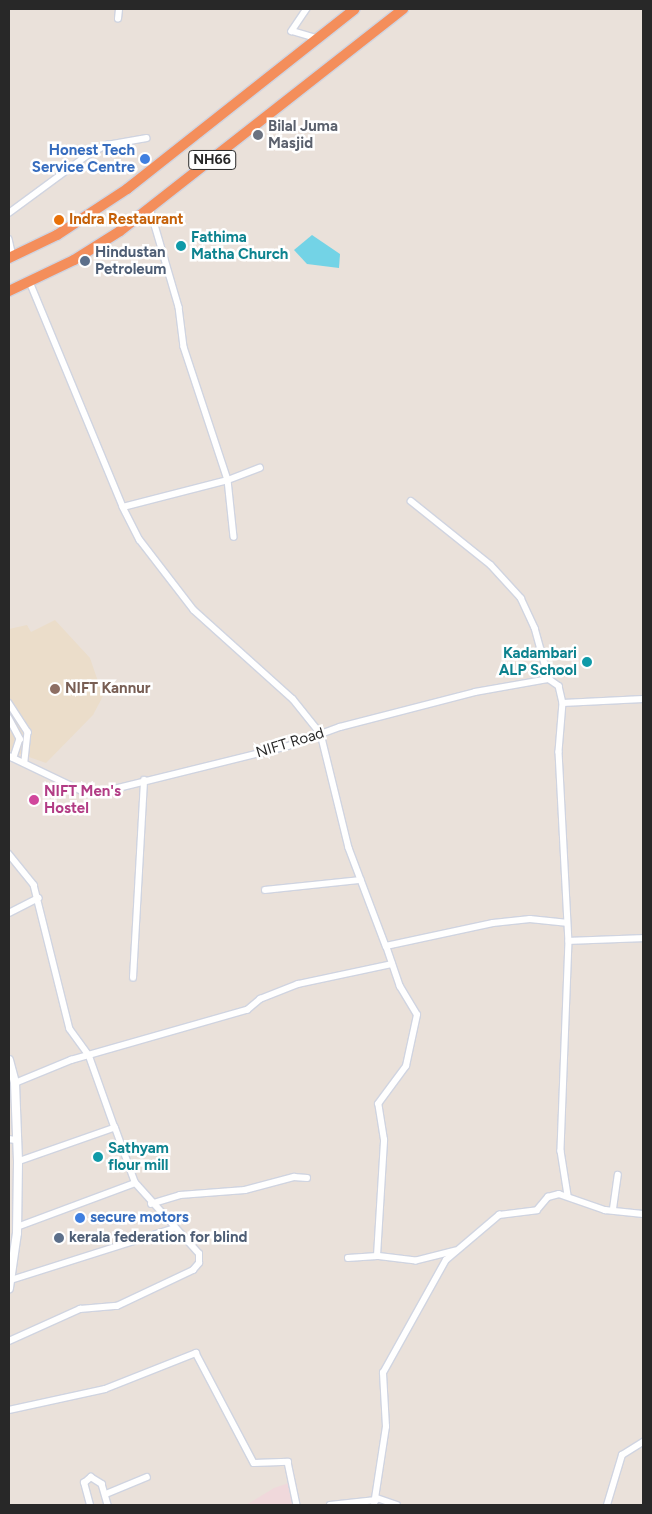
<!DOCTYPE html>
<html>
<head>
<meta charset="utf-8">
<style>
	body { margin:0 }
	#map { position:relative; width:652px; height:1514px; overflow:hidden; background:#eae1da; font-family:Figtree,sans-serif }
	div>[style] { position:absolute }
	.education>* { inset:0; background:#ebddca }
	.medical>* { inset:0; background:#f0d8db }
	.water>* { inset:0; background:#73d3e6 }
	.roads { filter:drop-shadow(1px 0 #d0d4e0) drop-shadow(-1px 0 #d0d4e0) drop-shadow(0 1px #d0d4e0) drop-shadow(0 -1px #d0d4e0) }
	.street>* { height:5.5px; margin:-2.75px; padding:0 2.75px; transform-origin:2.75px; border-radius:2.75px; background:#fff }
	.secondary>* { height:8px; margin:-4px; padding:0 4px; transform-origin:4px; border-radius:4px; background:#fff }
	.highway>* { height:10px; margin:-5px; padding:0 5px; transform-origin:5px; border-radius:5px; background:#f48e5b }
	.dots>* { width:14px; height:14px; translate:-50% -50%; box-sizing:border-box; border:2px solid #fff; border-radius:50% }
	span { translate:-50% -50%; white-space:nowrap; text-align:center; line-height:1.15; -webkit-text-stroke:5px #fff; paint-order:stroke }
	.shield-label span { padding:1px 4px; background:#fff; border:1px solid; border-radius:4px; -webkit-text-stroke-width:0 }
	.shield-label { font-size:14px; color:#282828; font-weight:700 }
	.worship-label { font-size:15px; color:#5b616d; font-weight:700 }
	.left { translate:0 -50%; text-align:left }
	.shop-label { font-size:15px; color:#366cbe; font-weight:700 }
	.right { translate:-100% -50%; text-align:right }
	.food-label { font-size:15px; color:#c56008; font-weight:700 }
	.culture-label { font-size:15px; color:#0d838f; font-weight:700 }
	.service-label { font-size:15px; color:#4e5e75; font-weight:700 }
	.education-label { font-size:15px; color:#785e54; font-weight:700 }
	.street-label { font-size:15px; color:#282828 }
	.hotel-label { font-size:15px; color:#b23c85; font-weight:700 }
	.frame { position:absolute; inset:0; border:10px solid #282828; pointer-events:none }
</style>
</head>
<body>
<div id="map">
	<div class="education">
		<div style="clip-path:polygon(55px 620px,90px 658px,103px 696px,93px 715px,46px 763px,9px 750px,9px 629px,27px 625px,31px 632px)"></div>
	</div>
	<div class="medical">
		<div style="clip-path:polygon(289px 1483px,293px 1505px,246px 1505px,274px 1488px)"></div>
	</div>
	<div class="water">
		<div style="clip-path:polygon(312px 235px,340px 254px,339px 268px,307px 264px,294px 250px)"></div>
	</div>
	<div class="roads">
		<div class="street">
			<div style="left:307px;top:9px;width:27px;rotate:124deg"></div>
			<div style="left:292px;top:31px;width:26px;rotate:16deg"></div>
			<div style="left:118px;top:19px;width:10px;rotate:-84deg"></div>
			<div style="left:150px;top:208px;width:103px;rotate:73.7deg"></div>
			<div style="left:179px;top:307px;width:40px;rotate:82.9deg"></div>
			<div style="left:184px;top:347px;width:140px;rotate:71.7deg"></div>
			<div style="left:228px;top:480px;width:34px;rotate:-21deg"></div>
			<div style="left:9px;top:213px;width:99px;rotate:-36.4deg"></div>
			<div style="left:89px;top:154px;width:20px;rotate:-27deg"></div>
			<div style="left:107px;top:145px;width:40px;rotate:-10deg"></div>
			<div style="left:9px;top:239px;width:18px;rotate:77deg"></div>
			<div style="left:30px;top:282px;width:243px;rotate:67.5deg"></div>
			<div style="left:123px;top:507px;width:108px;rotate:-14.4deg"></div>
			<div style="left:228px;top:480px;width:57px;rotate:84deg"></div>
			<div style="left:411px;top:501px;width:102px;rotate:38.7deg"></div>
			<div style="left:491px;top:565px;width:45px;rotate:47.7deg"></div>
			<div style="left:521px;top:598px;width:33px;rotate:65deg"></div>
			<div style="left:535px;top:628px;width:53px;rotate:74.6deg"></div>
			<div style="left:123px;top:507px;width:37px;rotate:63deg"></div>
			<div style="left:140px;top:540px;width:88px;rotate:52.4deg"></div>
			<div style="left:194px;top:610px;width:133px;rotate:42deg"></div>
			<div style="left:293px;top:699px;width:45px;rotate:51.3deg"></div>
			<div style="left:321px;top:734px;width:117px;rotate:76.2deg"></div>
			<div style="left:349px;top:848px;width:105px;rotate:69.3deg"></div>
			<div style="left:9px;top:703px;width:35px;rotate:57deg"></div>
			<div style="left:28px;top:732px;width:31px;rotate:96deg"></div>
			<div style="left:563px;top:703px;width:80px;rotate:-2.9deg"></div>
			<div style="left:9px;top:718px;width:24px;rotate:62deg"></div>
			<div style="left:20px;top:739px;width:20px;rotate:108deg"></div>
			<div style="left:9px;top:756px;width:83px;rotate:25.6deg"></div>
			<div style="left:84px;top:792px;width:14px;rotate:4deg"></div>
			<div style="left:98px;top:793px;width:196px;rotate:-13.9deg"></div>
			<div style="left:288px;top:746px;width:55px;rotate:-20.1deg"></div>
			<div style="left:340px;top:727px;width:139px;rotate:-14.5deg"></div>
			<div style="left:475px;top:692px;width:75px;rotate:-10deg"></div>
			<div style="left:549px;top:679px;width:12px;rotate:35deg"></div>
			<div style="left:559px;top:686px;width:17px;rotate:77deg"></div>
			<div style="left:563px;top:703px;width:49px;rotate:94.7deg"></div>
			<div style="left:559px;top:752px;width:189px;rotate:87deg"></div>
			<div style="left:569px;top:941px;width:210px;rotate:92.2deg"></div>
			<div style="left:561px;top:1151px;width:45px;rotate:81deg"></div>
			<div style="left:9px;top:854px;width:40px;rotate:51deg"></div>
			<div style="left:34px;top:885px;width:148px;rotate:76deg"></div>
			<div style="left:70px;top:1029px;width:32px;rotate:54deg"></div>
			<div style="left:89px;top:1055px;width:77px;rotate:70.4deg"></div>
			<div style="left:115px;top:1128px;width:103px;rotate:160.7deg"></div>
			<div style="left:265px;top:890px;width:96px;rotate:-6deg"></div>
			<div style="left:9px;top:913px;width:33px;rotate:-27deg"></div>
			<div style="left:569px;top:941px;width:74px;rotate:-2.3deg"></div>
			<div style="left:133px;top:978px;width:198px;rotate:-86.8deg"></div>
			<div style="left:15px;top:1083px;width:61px;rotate:-22.3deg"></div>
			<div style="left:71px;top:1060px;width:183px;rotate:-15.9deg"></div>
			<div style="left:247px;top:1010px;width:17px;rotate:-40deg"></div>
			<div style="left:260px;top:999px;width:41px;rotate:-21.5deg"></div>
			<div style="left:298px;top:984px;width:96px;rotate:-12deg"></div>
			<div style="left:9px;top:1139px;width:6px;rotate:9deg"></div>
			<div style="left:151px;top:1204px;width:30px;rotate:-17deg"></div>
			<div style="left:180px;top:1195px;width:65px;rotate:-4.4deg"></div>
			<div style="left:245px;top:1190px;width:51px;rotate:-14.9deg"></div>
			<div style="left:294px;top:1177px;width:13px;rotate:4deg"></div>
			<div style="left:613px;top:1209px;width:34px;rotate:-82deg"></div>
			<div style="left:17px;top:1227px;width:126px;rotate:-20.4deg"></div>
			<div style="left:456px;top:1251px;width:41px;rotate:166deg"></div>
			<div style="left:416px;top:1261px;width:39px;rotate:-173deg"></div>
			<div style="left:377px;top:1256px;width:116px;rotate:-86.5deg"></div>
			<div style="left:384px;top:1140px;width:36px;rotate:-99deg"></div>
			<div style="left:378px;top:1104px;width:47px;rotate:-53.6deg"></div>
			<div style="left:406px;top:1066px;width:52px;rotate:-77.8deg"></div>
			<div style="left:417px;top:1015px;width:33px;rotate:-121deg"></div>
			<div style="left:400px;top:987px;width:43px;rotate:-108.9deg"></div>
			<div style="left:386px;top:946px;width:109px;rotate:-12.1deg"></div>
			<div style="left:493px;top:923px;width:37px;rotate:-6deg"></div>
			<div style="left:530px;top:919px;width:36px;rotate:6deg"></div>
			<div style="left:348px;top:1258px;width:29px;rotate:-4deg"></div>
			<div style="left:11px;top:1280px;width:172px;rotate:-17.6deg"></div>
			<div style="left:9px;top:1341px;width:78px;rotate:-24.3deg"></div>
			<div style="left:80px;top:1309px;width:37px;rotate:-5deg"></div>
			<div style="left:117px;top:1306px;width:84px;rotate:-25.3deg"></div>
			<div style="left:193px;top:1270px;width:9px;rotate:-49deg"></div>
			<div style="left:199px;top:1263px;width:9px;rotate:-90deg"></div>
			<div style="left:199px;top:1254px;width:96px;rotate:-132deg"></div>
			<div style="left:135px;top:1183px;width:59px;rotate:-110deg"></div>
			<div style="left:9px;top:1410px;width:98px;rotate:-12.3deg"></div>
			<div style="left:105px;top:1389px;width:98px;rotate:-21.6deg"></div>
			<div style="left:196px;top:1353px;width:124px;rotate:62.2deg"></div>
			<div style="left:254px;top:1463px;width:34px;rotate:-2deg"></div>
			<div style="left:288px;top:1462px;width:44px;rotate:78.2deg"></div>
			<div style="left:106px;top:1494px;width:44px;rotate:-22.5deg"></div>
			<div style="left:377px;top:1498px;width:21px;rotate:19deg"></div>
			<div style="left:90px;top:1505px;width:23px;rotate:-105deg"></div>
			<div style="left:84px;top:1483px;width:9px;rotate:-41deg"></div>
			<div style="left:91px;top:1477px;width:13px;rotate:32deg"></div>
			<div style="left:102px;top:1484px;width:22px;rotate:74deg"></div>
			<div style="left:330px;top:1505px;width:46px;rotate:-6.2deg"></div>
			<div style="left:374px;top:1505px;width:79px;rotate:-81.3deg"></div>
			<div style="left:386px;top:1427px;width:54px;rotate:-93.2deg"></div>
			<div style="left:383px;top:1373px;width:129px;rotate:-60.9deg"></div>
			<div style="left:446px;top:1260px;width:70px;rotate:-40.3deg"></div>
			<div style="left:499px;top:1215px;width:38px;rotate:-7deg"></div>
			<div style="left:537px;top:1210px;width:17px;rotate:-50deg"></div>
			<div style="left:548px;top:1197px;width:11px;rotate:-15deg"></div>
			<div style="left:559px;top:1194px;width:49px;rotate:19.2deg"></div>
			<div style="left:605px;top:1210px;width:38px;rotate:6deg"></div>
			<div style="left:607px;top:1505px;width:52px;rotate:-73.3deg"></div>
			<div style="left:622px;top:1455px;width:25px;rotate:-32deg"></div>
		</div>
		<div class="secondary">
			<div style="left:9px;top:1060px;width:24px;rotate:75deg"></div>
			<div style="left:15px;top:1083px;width:79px;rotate:87.8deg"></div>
			<div style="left:18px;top:1162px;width:71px;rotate:90.8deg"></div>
			<div style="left:17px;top:1233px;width:56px;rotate:98.3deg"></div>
		</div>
		<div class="highway">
			<div style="left:9px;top:258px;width:53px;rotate:-25.6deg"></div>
			<div style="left:57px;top:235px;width:84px;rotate:-33.3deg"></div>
			<div style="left:127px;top:189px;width:290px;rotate:-38.3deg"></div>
			<div style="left:9px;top:291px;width:72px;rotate:-25.5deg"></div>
			<div style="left:74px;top:260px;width:54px;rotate:-32.2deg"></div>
			<div style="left:120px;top:231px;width:360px;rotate:-38.1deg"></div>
		</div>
	</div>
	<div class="dots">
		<div style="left:258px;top:135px;background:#6b7280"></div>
		<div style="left:145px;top:159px;background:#3f7fe0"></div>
		<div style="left:59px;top:220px;background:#e8710a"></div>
		<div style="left:181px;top:246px;background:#0f9aa8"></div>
		<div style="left:85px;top:261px;background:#5c6f8a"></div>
		<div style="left:587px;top:662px;background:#0f9aa8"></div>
		<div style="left:55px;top:689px;background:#8d6e63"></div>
		<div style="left:34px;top:800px;background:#d1479c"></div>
		<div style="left:98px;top:1157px;background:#0f9aa8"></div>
		<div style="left:80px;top:1218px;background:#3f7fe0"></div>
		<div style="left:59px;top:1238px;background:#5c6f8a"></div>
	</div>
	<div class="shield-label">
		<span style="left:212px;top:160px">NH66</span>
	</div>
	<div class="worship-label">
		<span class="left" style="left:268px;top:135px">Bilal Juma<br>Masjid</span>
	</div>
	<div class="shop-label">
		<span class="right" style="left:135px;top:159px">Honest Tech<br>Service Centre</span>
		<span class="left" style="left:90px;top:1218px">secure motors</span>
	</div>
	<div class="food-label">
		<span class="left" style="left:69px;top:220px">Indra Restaurant</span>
	</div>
	<div class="culture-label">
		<span class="left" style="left:191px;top:246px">Fathima<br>Matha Church</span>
		<span class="right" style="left:577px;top:662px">Kadambari<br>ALP School</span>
		<span class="left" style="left:108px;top:1157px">Sathyam<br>flour mill</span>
	</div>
	<div class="service-label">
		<span class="left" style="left:95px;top:261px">Hindustan<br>Petroleum</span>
		<span class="left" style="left:69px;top:1238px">kerala federation for blind</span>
	</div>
	<div class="education-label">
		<span class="left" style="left:65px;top:689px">NIFT Kannur</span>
	</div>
	<div class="street-label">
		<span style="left:290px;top:743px;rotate:-17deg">NIFT Road</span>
	</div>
	<div class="hotel-label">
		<span class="left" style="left:44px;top:800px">NIFT Men's<br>Hostel</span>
	</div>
	<div class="frame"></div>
</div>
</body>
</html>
